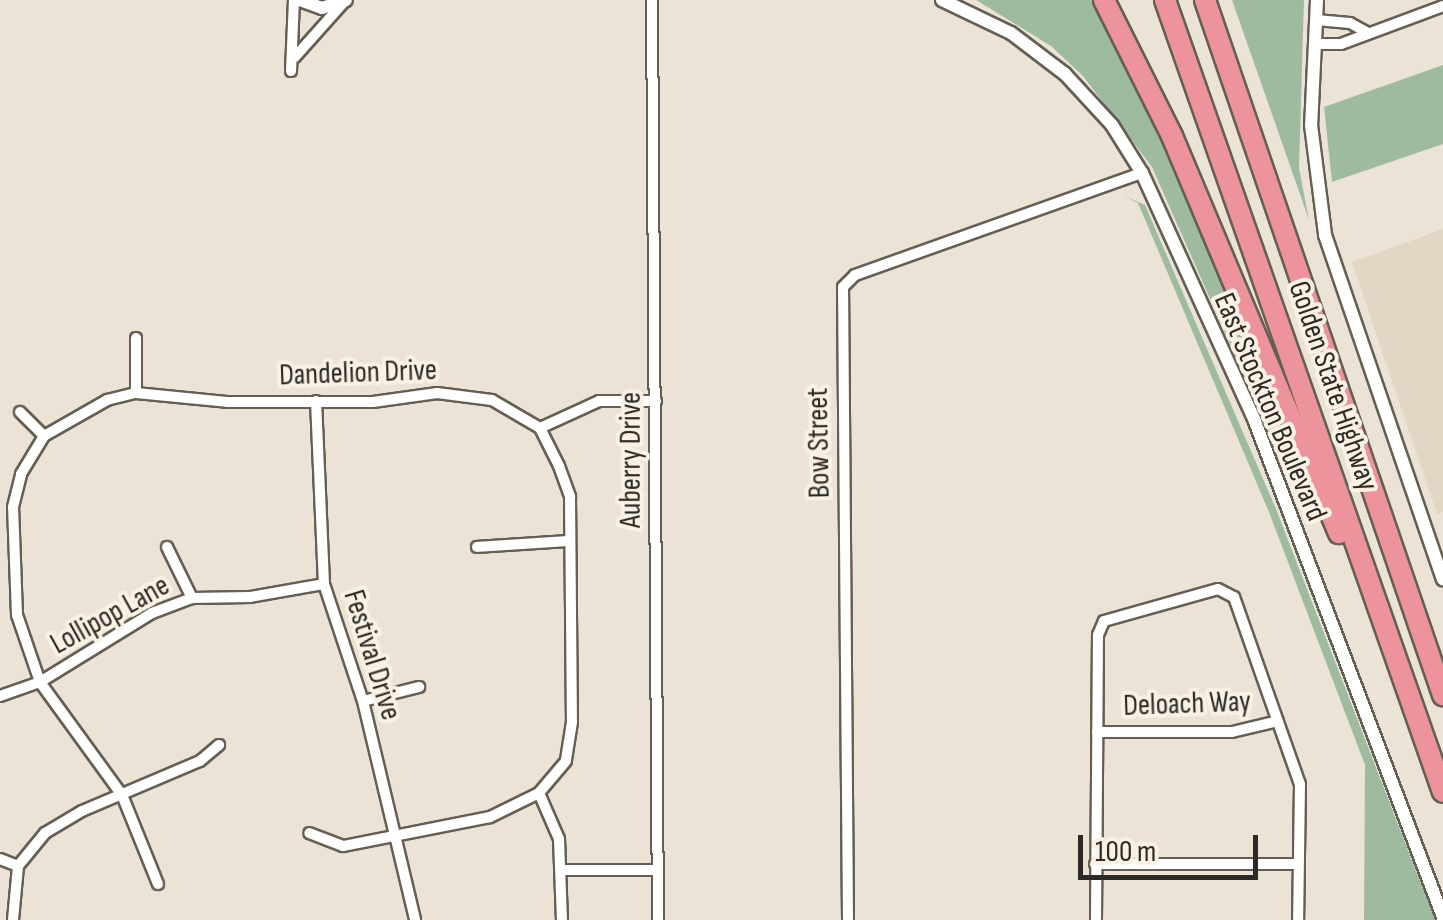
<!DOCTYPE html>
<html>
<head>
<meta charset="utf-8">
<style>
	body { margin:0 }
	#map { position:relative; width:1443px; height:920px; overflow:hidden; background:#ebe4d6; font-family:"Sofia Sans Condensed",sans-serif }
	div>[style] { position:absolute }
	.built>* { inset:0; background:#e2d7c4 }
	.green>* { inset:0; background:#9fbb9f }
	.roads { filter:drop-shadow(2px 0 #655f53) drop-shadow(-2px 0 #655f53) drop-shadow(0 2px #655f53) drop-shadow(0 -2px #655f53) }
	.minor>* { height:10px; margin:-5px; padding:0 5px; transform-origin:5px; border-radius:5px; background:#fff }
	.tertiary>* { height:12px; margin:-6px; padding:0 6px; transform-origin:6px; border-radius:6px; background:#fff }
	.motorway>* { height:20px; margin:-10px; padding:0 10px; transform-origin:10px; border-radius:10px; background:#ec939b }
	span { translate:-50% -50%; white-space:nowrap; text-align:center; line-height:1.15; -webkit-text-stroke:8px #f8f1e4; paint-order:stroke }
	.street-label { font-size:30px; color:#2d2a26 }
	.scale { position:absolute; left:1078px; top:835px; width:180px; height:45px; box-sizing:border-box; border:5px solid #2d2a26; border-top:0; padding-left:12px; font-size:30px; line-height:35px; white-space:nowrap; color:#2d2a26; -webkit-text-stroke:8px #f8f1e4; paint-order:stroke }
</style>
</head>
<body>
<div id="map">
	<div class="built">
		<div style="clip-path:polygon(1443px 229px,1443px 512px,1437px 514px,1352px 262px)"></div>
	</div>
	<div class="green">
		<div style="clip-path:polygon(976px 0,1096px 0,1241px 314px,1310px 502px,1301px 505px,1152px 167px,1083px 76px,1051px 46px)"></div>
		<div style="clip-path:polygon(1232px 0,1304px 0,1299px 168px,1309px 220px)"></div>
		<div style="clip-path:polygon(1443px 65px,1443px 144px,1332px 182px,1324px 107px)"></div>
		<div style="clip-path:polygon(1122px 195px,1145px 205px,1276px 509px,1435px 920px,1364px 920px,1365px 765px,1269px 512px,1138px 203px)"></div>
	</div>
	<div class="roads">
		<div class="minor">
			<div style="left:652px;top:0;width:920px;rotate:89.63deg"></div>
			<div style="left:1316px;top:20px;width:34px;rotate:5deg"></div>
			<div style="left:1350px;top:23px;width:21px;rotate:29deg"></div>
			<div style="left:1314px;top:44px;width:27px"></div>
			<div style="left:1341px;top:44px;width:109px;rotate:-20.4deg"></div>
			<div style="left:295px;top:57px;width:74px;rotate:-48.3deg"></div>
			<div style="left:291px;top:71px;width:71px;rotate:-87.6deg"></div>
			<div style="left:136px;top:338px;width:55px;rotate:90deg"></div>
			<div style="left:316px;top:401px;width:183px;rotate:87.5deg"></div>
			<div style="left:324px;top:584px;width:123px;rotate:71.6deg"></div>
			<div style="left:363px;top:701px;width:225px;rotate:76.6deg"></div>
			<div style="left:20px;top:412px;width:34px;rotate:45deg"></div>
			<div style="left:540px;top:428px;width:65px;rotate:-24.6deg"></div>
			<div style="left:599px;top:401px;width:57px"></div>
			<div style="left:167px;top:547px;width:57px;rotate:63.9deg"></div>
			<div style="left:477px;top:547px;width:90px;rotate:-3.8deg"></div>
			<div style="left:0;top:696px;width:42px;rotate:-19.3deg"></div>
			<div style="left:40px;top:682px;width:132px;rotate:-31.6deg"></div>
			<div style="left:152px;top:613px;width:43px;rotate:-20.6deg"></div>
			<div style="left:192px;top:598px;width:58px;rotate:-1deg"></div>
			<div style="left:250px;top:597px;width:75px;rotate:-10deg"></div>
			<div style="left:363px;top:701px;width:58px;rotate:-14deg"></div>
			<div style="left:1097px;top:732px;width:135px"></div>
			<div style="left:1232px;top:732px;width:47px;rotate:-13.4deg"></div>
			<div style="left:539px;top:793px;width:50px;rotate:66.5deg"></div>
			<div style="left:559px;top:839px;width:81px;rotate:87.9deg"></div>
			<div style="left:0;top:859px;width:19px;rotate:21deg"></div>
			<div style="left:1095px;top:864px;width:201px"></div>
			<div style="left:562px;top:870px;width:96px"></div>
			<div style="left:158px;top:884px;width:96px;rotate:-112deg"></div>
			<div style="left:122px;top:795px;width:140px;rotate:-126deg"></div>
			<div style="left:40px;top:682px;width:71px;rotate:-108.9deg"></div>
			<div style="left:17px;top:615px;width:108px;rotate:-92.1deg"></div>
			<div style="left:13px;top:507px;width:34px;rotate:-76deg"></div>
			<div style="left:21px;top:474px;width:44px;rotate:-58.8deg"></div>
			<div style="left:44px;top:436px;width:73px;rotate:-29.7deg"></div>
			<div style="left:107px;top:400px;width:30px;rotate:-14deg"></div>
			<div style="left:136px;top:393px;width:91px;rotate:5.6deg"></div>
			<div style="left:227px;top:402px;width:146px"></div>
			<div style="left:373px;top:402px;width:65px;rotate:-8deg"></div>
			<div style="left:437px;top:393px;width:55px;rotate:7.3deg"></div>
			<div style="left:492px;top:400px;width:56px;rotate:30.3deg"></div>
			<div style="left:540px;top:428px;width:42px;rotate:63.4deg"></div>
			<div style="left:559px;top:466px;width:33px;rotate:70deg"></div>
			<div style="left:570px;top:497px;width:225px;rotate:89.5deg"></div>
			<div style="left:572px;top:722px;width:39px;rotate:99deg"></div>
			<div style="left:566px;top:761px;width:42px;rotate:130.2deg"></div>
			<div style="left:539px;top:793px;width:55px;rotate:153.9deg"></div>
			<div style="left:490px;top:817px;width:150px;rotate:168.8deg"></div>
			<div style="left:343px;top:846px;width:36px;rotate:-159deg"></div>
			<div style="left:13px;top:920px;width:54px;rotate:-84.7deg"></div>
			<div style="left:18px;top:866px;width:43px;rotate:-50.7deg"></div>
			<div style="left:45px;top:833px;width:43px;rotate:-30.7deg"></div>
			<div style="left:82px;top:811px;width:128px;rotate:-23deg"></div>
			<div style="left:200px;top:761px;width:25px;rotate:-40deg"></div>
			<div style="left:848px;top:920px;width:633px;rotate:-90.45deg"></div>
			<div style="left:843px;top:287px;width:17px;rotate:-45deg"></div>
			<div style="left:855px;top:275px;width:305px;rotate:-19.6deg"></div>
			<div style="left:1096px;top:920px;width:285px;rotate:-89.6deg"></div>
			<div style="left:1098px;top:635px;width:15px;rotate:-67deg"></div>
			<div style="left:1104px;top:621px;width:118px;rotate:-15.7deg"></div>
			<div style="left:1218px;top:589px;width:18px;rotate:27deg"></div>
			<div style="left:1234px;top:597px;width:198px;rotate:70.6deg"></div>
			<div style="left:1300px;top:784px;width:136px;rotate:90.8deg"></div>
		</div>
		<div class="tertiary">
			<div style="left:300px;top:0;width:23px;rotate:20deg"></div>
			<div style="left:322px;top:8px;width:25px;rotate:-18deg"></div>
			<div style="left:942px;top:0;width:76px;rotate:25.6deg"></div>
			<div style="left:1011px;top:33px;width:68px;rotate:37.2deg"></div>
			<div style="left:1065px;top:74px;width:69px;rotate:47.3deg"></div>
			<div style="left:1112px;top:125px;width:57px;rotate:58deg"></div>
			<div style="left:1142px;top:173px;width:270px;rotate:65.5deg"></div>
			<div style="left:1254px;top:419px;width:533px;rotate:69.22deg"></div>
			<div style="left:1317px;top:0;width:125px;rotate:92.7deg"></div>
			<div style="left:1311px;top:125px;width:111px;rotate:82.7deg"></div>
			<div style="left:1325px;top:235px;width:364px;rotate:71.1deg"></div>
		</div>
		<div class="motorway">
			<div style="left:1104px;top:0;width:152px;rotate:63.4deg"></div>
			<div style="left:1172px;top:136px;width:431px;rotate:67.2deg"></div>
			<div style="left:1165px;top:0;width:839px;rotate:70.66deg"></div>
			<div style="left:1205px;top:0;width:735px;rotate:71.1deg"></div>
		</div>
	</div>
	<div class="street-label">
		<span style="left:358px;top:373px;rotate:-2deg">Dandelion Drive</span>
		<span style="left:1333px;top:386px;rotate:71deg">Golden State Highway</span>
		<span style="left:1270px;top:407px;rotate:67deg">East Stockton Boulevard</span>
		<span style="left:819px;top:443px;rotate:-91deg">Bow Street</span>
		<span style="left:631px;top:460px;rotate:-90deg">Auberry Drive</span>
		<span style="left:110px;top:615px;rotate:-29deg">Lollipop Lane</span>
		<span style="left:372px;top:655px;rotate:73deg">Festival Drive</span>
		<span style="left:1187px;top:704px;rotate:-2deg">Deloach Way</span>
	</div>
	<div class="scale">100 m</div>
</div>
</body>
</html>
